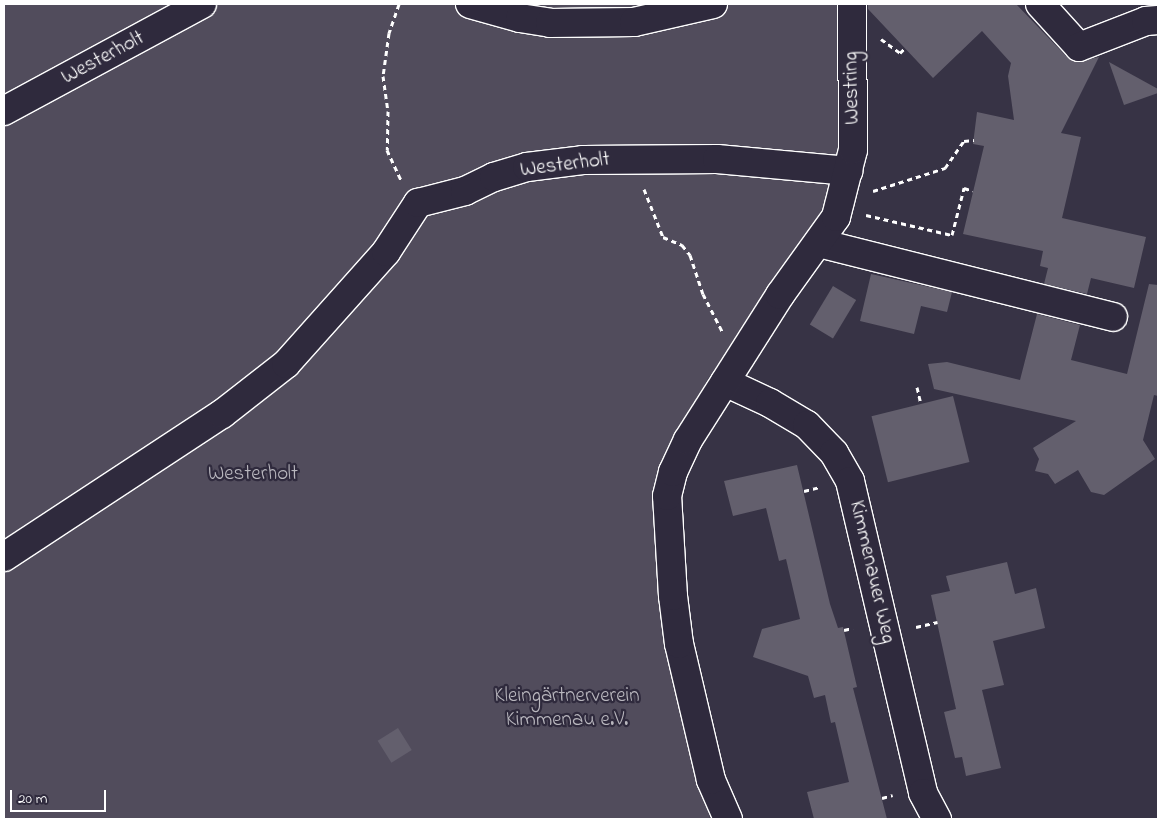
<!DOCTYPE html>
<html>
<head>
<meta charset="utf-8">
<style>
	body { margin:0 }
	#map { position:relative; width:1162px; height:823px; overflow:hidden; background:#373345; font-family:"Indie Flower",sans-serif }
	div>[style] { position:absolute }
	.green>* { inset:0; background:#514c5c }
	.building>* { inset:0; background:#635f6d; transform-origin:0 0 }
	.path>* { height:3px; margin-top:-1.5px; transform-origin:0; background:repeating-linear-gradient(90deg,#fff 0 5px,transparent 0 9px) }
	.roads { filter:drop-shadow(1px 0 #fff) drop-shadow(-1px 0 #fff) drop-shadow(0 1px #fff) drop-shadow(0 -1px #fff) }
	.minor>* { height:28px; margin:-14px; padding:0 14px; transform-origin:14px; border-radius:14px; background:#2f2a3d }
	span { translate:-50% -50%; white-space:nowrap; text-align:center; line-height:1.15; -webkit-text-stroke:4.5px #2f2a3d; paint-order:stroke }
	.street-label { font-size:21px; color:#fff }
	.park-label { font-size:21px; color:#b9b7be }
	.frame { position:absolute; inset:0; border:5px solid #fff; pointer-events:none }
	.scale { position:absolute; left:10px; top:790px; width:96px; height:22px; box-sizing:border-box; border:2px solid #fff; border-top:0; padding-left:6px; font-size:15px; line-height:18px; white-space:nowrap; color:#fff; -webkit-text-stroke:4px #2f2a3d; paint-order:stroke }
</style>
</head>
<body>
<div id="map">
	<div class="green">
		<div style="clip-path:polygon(4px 4px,840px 4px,839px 146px,826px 202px,794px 259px,707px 380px,663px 474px,667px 650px,710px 819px,4px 819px)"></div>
	</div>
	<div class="building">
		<div style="clip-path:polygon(868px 4px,1016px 4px,1068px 58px,1076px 62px,1099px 57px,1061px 133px,1081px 137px,1062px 218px,1146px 237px,1134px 288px,1091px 278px,1087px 294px,1044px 284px,1048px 268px,1040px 266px,1043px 251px,963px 234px,984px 146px,973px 144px,977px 112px,1014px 120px,1008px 76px,1011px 63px,982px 31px,933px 78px,868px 9px)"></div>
		<div style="clip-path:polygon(1109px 62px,1158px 89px,1158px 93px,1124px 105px)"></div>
		<div style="clip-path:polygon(871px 274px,952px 292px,947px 312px,921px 306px,914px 334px,860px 321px)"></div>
		<div style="clip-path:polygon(1149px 284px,1158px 285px,1158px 396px,1154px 395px,1143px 440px,1155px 459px,1104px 495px,1091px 492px,1078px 470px,1055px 484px,1048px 474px,1035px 471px,1039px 459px,1033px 448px,1076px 421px,934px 389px,928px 364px,947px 362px,1020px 380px,1037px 314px,1080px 325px,1071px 360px,1127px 374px)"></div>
		<div style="left:833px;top:286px;width:27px;height:45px;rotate:31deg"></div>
		<div style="left:953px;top:396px;width:68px;height:84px;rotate:76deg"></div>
		<div style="clip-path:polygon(797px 465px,830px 604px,838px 628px,843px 627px,857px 687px,853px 688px,887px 819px,814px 819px,807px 792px,849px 782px,835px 722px,831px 723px,825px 695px,814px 698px,808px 676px,753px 657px,762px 629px,800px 619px,786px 559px,779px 561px,766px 508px,733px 516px,724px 481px)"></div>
		<div style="clip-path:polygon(1007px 562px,1015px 594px,1036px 588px,1045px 628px,993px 641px,1004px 685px,982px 690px,1001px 768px,966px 776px,962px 757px,955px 758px,944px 712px,956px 709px,931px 595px,950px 591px,946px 576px)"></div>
		<div style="left:398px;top:728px;width:26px;height:24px;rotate:58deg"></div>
	</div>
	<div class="path">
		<div style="left:399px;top:4px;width:31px;rotate:109deg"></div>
		<div style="left:389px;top:33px;width:43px;rotate:97.9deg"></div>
		<div style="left:383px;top:76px;width:35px;rotate:82deg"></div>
		<div style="left:388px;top:111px;width:39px;rotate:91deg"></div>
		<div style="left:387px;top:150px;width:33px;rotate:65deg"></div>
		<div style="left:881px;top:39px;width:24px;rotate:36deg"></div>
		<div style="left:900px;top:53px;width:7px;rotate:-45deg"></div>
		<div style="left:644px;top:189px;width:52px;rotate:68.4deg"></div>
		<div style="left:663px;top:237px;width:21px;rotate:23deg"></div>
		<div style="left:682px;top:245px;width:13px;rotate:51deg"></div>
		<div style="left:690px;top:255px;width:41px;rotate:71.6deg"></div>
		<div style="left:703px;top:294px;width:42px;rotate:62.8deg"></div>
		<div style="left:873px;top:191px;width:76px;rotate:-17.7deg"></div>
		<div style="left:945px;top:168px;width:33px;rotate:-55deg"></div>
		<div style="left:964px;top:141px;width:10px;rotate:-6deg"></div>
		<div style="left:866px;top:215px;width:88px;rotate:13.1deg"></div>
		<div style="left:952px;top:235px;width:49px;rotate:-75.7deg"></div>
		<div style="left:964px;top:188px;width:9px;rotate:18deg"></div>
		<div style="left:917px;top:387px;width:17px;rotate:77deg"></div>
		<div style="left:804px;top:491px;width:16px;rotate:-14deg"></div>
		<div style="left:916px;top:627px;width:22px;rotate:-13deg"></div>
		<div style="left:844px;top:630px;width:9px;rotate:-13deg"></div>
		<div style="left:882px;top:798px;width:11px;rotate:-15deg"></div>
	</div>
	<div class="roads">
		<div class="minor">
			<div style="left:470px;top:4px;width:52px;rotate:15.6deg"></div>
			<div style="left:520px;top:18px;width:30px;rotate:9deg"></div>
			<div style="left:550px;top:23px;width:84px;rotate:-0.7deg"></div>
			<div style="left:634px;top:22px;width:81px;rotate:-12.8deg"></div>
			<div style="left:1040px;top:4px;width:58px;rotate:47.8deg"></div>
			<div style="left:1079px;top:47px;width:72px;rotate:-21.2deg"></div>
			<div style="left:1146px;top:21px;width:12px;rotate:-5deg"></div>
			<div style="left:4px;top:111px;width:225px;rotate:-28.4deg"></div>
			<div style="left:819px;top:243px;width:303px;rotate:14.1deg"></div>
			<div style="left:725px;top:382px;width:50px;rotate:25deg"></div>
			<div style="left:770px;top:403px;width:43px;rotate:30.7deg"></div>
			<div style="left:807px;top:425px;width:39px;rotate:46deg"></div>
			<div style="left:834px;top:453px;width:32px;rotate:60deg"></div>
			<div style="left:850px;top:481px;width:320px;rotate:76.8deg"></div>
			<div style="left:923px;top:793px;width:30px;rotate:62deg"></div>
			<div style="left:4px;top:557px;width:261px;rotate:-33.3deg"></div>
			<div style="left:222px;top:414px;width:81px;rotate:-38deg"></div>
			<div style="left:286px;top:364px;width:150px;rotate:-48.2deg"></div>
			<div style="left:386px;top:252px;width:59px;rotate:-56.9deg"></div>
			<div style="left:418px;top:203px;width:49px;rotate:-14.3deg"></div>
			<div style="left:465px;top:191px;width:32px;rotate:-26deg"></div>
			<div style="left:494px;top:177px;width:34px;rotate:-17deg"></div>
			<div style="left:527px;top:167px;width:56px;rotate:-7.1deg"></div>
			<div style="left:583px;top:160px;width:134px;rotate:-0.4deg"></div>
			<div style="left:717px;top:159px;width:132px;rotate:5.2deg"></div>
			<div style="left:728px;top:819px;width:43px;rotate:-113.6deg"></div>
			<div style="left:711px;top:780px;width:140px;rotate:-103.2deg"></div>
			<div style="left:679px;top:644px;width:48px;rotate:-97.1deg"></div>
			<div style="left:673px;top:596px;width:100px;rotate:-93.4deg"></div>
			<div style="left:667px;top:496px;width:25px;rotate:-76deg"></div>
			<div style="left:673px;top:472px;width:35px;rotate:-65deg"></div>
			<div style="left:688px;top:440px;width:172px;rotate:-57.6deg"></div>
			<div style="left:780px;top:295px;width:96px;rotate:-54.3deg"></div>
			<div style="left:836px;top:217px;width:69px;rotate:-75.8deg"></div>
			<div style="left:853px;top:150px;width:146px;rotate:-90.4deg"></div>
		</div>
	</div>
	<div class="street-label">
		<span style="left:103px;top:58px;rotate:-28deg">Westerholt</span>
		<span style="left:852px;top:88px;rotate:-91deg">Westring</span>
		<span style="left:565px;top:165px;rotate:-7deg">Westerholt</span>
		<span style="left:872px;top:572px;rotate:77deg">Kimmenauer Weg</span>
	</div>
	<div class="park-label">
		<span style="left:253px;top:474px">Westerholt</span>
		<span style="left:567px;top:708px">Kleingärtnerverein<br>Kimmenau e.V.</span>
	</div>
	<div class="frame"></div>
	<div class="scale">20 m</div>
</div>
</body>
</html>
